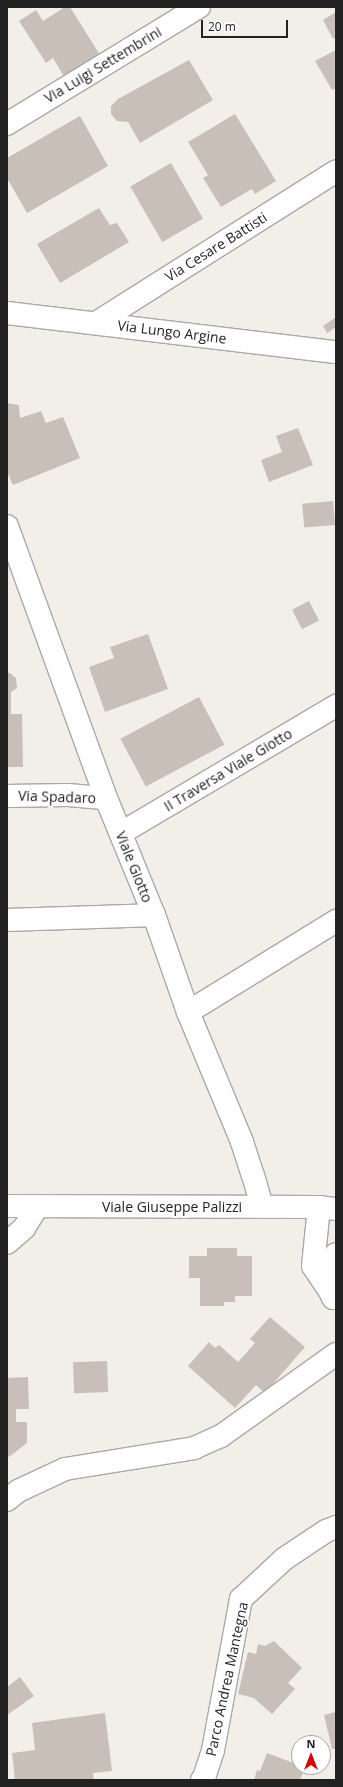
<!DOCTYPE html>
<html>
<head>
<meta charset="utf-8">
<style>
	body { margin:0 }
	#map { position:relative; width:343px; height:1787px; overflow:hidden; background:#f2efe9; font-family:"Open Sans",sans-serif }
	div>[style] { position:absolute }
	.building>* { inset:0; background:#c7bfb8; transform-origin:0 0 }
	.roads { filter:drop-shadow(1px 0 #a9a9a9) drop-shadow(-1px 0 #a9a9a9) drop-shadow(0 1px #a9a9a9) drop-shadow(0 -1px #a9a9a9) }
	.minor>* { height:22px; margin:-11px; padding:0 11px; transform-origin:11px; border-radius:11px; background:#fff }
	span { translate:-50% -50%; white-space:nowrap; text-align:center; line-height:1.15; -webkit-text-stroke:4px #fff; paint-order:stroke }
	.street-label { font-size:14px; color:#222 }
	.frame { position:absolute; inset:0; border:8px solid #222; pointer-events:none }
	.north { position:absolute; left:291px; top:1735px; width:40px; height:40px; box-sizing:border-box; background:#fff; border:1px solid #a7a7a7; border-radius:50%; rotate:0deg; font-size:11px; font-weight:700; line-height:16px; text-align:center; color:#222 }
	.north::after { content:''; display:block; margin:auto; width:14px; height:18px; background:#d40000; clip-path:polygon(50% 0,100% 100%,50% 72%,0 100%) }
	.scale { position:absolute; left:201px; top:20px; width:87px; height:18px; box-sizing:border-box; border:2px solid #222; border-top:0; padding-left:5px; font-size:12px; line-height:14px; white-space:nowrap; color:#222; -webkit-text-stroke:3px #fff; paint-order:stroke }
</style>
</head>
<body>
<div id="map">
	<div class="building">
		<div style="clip-path:polygon(65px 7px,70px 7px,100px 55px,65px 78px,53px 58px,46px 63px,19px 21px,36px 10px,43px 21px)"></div>
		<div style="clip-path:polygon(336px 12px,336px 37px,333px 39px,323px 20px)"></div>
		<div style="clip-path:polygon(336px 50px,336px 88px,332px 90px,315px 61px)"></div>
		<div style="clip-path:polygon(189px 60px,213px 100px,140px 143px,128px 122px,117px 121px,111px 114px,111px 106px,118px 99px)"></div>
		<div style="clip-path:polygon(235px 114px,276px 181px,255px 194px,252px 189px,221px 207px,203px 178px,208px 175px,188px 142px)"></div>
		<div style="clip-path:polygon(80px 116px,108px 166px,27px 213px,7px 178px,7px 158px)"></div>
		<div style="left:171px;top:163px;width:64px;height:47px;rotate:60deg"></div>
		<div style="clip-path:polygon(99px 208px,110px 225px,117px 223px,129px 242px,60px 283px,37px 244px)"></div>
		<div style="clip-path:polygon(336px 317px,336px 327px,327px 333px,323px 326px)"></div>
		<div style="clip-path:polygon(7px 403px,19px 405px,20px 418px,41px 411px,46px 423px,63px 417px,80px 458px,13px 485px,7px 472px)"></div>
		<div style="clip-path:polygon(298px 428px,313px 465px,269px 482px,261px 460px,282px 452px,276px 436px)"></div>
		<div style="left:333px;top:501px;width:24px;height:31px;rotate:85deg"></div>
		<div style="left:309px;top:601px;width:22px;height:19px;rotate:63deg"></div>
		<div style="clip-path:polygon(148px 634px,168px 689px,105px 712px,89px 667px,114px 658px,110px 647px)"></div>
		<div style="clip-path:polygon(7px 673px,10px 673px,16px 678px,17px 688px,11px 692px,11px 714px,22px 714px,23px 767px,7px 767px)"></div>
		<div style="left:199px;top:697px;width:54px;height:89px;rotate:62deg"></div>
		<div style="clip-path:polygon(207px 1248px,237px 1248px,237px 1256px,252px 1256px,252px 1296px,235px 1296px,235px 1302px,224px 1302px,224px 1306px,200px 1306px,200px 1278px,189px 1278px,189px 1256px,207px 1256px)"></div>
		<div style="clip-path:polygon(270px 1317px,305px 1347px,265px 1393px,256px 1385px,235px 1408px,188px 1366px,209px 1342px,215px 1348px,219px 1345px,238px 1362px,255px 1343px,250px 1339px)"></div>
		<div style="left:107px;top:1361px;width:31px;height:34px;rotate:88deg"></div>
		<div style="clip-path:polygon(28px 1377px,29px 1409px,16px 1409px,16px 1422px,27px 1422px,27px 1443px,9px 1457px,7px 1454px,7px 1378px)"></div>
		<div style="clip-path:polygon(274px 1641px,302px 1668px,288px 1683px,295px 1689px,272px 1714px,254px 1698px,238px 1694px,248px 1652px,256px 1654px,258px 1644px,265px 1646px)"></div>
		<div style="clip-path:polygon(20px 1677px,34px 1696px,7px 1715px,7px 1687px)"></div>
		<div style="clip-path:polygon(336px 1712px,336px 1749px,332px 1749px,324px 1715px)"></div>
		<div style="clip-path:polygon(105px 1713px,112px 1771px,93px 1773px,94px 1780px,15px 1780px,12px 1753px,35px 1750px,32px 1723px)"></div>
		<div style="clip-path:polygon(267px 1753px,299px 1765px,299px 1767px,305px 1767px,300px 1780px,254px 1780px,257px 1770px,260px 1771px)"></div>
	</div>
	<div class="roads">
		<div class="minor">
			<div style="left:7px;top:124px;width:225px;rotate:-31.4deg"></div>
			<div style="left:7px;top:313px;width:331px;rotate:6.8deg"></div>
			<div style="left:96px;top:323px;width:284px;rotate:-32.3deg"></div>
			<div style="left:7px;top:526px;width:289px;rotate:70deg"></div>
			<div style="left:106px;top:798px;width:126px;rotate:67.7deg"></div>
			<div style="left:154px;top:915px;width:103px;rotate:70.7deg"></div>
			<div style="left:188px;top:1012px;width:141px;rotate:67.4deg"></div>
			<div style="left:242px;top:1142px;width:35px;rotate:72deg"></div>
			<div style="left:253px;top:1175px;width:33px;rotate:74deg"></div>
			<div style="left:7px;top:796px;width:61px;rotate:-0.9deg"></div>
			<div style="left:68px;top:795px;width:38px;rotate:5deg"></div>
			<div style="left:121px;top:833px;width:250px;rotate:-30.6deg"></div>
			<div style="left:7px;top:920px;width:147px;rotate:-1.9deg"></div>
			<div style="left:188px;top:1012px;width:174px;rotate:-31.6deg"></div>
			<div style="left:7px;top:1206px;width:312px;rotate:0.2deg"></div>
			<div style="left:319px;top:1207px;width:17px;rotate:7deg"></div>
			<div style="left:319px;top:1207px;width:59px;rotate:95.8deg"></div>
			<div style="left:313px;top:1266px;width:32px;rotate:56deg"></div>
			<div style="left:7px;top:1243px;width:23px;rotate:-41deg"></div>
			<div style="left:24px;top:1228px;width:25px;rotate:-58deg"></div>
			<div style="left:333px;top:1298px;width:5px;rotate:-112deg"></div>
			<div style="left:331px;top:1293px;width:39px;rotate:-83deg"></div>
			<div style="left:7px;top:1500px;width:14px;rotate:-39deg"></div>
			<div style="left:18px;top:1491px;width:52px;rotate:-25.1deg"></div>
			<div style="left:65px;top:1469px;width:131px;rotate:-9.2deg"></div>
			<div style="left:194px;top:1448px;width:30px;rotate:-24deg"></div>
			<div style="left:221px;top:1436px;width:141px;rotate:-35.5deg"></div>
			<div style="left:202px;top:1780px;width:3px;rotate:-45deg"></div>
			<div style="left:204px;top:1778px;width:29px;rotate:-72deg"></div>
			<div style="left:213px;top:1750px;width:154px;rotate:-79.5deg"></div>
			<div style="left:241px;top:1599px;width:59px;rotate:-42.9deg"></div>
			<div style="left:284px;top:1559px;width:50px;rotate:-33.7deg"></div>
			<div style="left:326px;top:1531px;width:11px;rotate:-22deg"></div>
		</div>
	</div>
	<div class="street-label">
		<span style="left:103px;top:65px;rotate:-31deg">Via Luigi Settembrini</span>
		<span style="left:216px;top:247px;rotate:-32deg">Via Cesare Battisti</span>
		<span style="left:172px;top:332px;rotate:7deg">Via Lungo Argine</span>
		<span style="left:228px;top:770px;rotate:-31deg">II Traversa Viale Giotto</span>
		<span style="left:57px;top:797px;rotate:2deg">Via Spadaro</span>
		<span style="left:134px;top:867px;rotate:68deg">Viale Giotto</span>
		<span style="left:172px;top:1207px">Viale Giuseppe Palizzi</span>
		<span style="left:227px;top:1679px;rotate:-78deg">Parco Andrea Mantegna</span>
	</div>
	<div class="frame"></div>
	<div class="north">N</div>
	<div class="scale">20 m</div>
</div>
</body>
</html>
